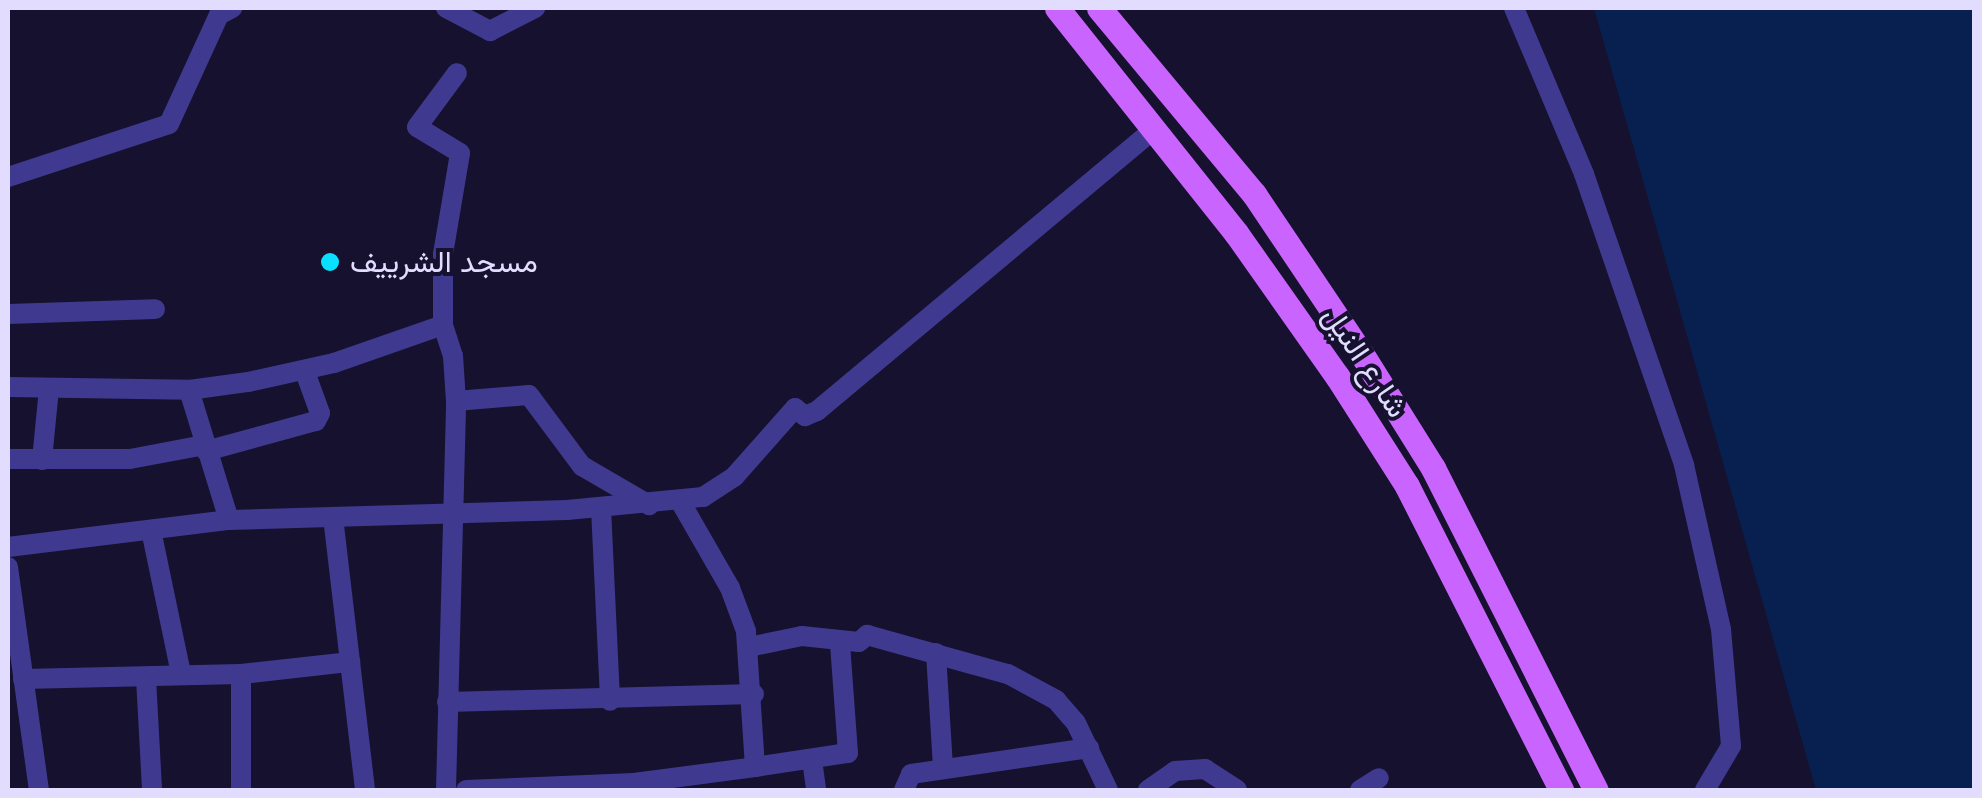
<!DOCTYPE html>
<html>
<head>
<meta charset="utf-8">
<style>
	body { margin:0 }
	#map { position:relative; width:1982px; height:798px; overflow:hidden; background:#16112e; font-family:Helvetica,Vazirmatn,sans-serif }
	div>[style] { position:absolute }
	.water>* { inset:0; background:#08204f }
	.minor>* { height:20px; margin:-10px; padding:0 10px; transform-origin:10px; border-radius:10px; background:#3f3a8f }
	.major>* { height:25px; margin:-12.5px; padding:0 12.5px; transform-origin:12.5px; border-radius:12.5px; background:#ca64ff }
	.dots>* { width:28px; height:28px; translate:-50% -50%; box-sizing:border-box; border:5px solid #16112e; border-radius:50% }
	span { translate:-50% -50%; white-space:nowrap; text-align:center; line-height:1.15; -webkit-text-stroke:8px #16112e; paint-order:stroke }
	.poi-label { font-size:30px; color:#e2ddff }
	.left { translate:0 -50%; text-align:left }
	.street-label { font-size:30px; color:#e2ddff }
	.frame { position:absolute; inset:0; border:10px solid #e2ddff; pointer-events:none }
</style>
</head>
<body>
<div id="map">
	<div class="water">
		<div style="clip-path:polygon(1594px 8px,1974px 8px,1974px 790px,1816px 790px)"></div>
	</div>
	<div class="minor">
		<div style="left:446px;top:8px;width:50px;rotate:27.6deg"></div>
		<div style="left:490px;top:31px;width:51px;rotate:-27.1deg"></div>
		<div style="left:1514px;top:8px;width:180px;rotate:67.1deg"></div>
		<div style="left:1584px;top:174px;width:308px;rotate:71deg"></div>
		<div style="left:1684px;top:465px;width:168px;rotate:77.3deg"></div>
		<div style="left:1721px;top:629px;width:117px;rotate:85.1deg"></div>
		<div style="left:1731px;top:746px;width:51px;rotate:120.6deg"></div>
		<div style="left:8px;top:177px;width:169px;rotate:-18.2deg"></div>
		<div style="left:169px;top:124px;width:120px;rotate:-65.4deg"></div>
		<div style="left:219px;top:15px;width:15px;rotate:-28deg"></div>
		<div style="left:8px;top:314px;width:147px;rotate:-1.9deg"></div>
		<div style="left:8px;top:387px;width:181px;rotate:0.9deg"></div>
		<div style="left:189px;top:390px;width:60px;rotate:-7.7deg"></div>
		<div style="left:248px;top:382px;width:88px;rotate:-12.5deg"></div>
		<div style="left:334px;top:363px;width:115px;rotate:-19.2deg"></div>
		<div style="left:189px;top:390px;width:136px;rotate:72.9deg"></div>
		<div style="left:456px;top:401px;width:73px;rotate:-4.7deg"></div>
		<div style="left:529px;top:395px;width:89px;rotate:53.3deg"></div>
		<div style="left:582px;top:466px;width:78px;rotate:30.2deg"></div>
		<div style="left:206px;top:451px;width:114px;rotate:-15.3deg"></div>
		<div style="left:316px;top:421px;width:9px;rotate:-63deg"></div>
		<div style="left:320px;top:413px;width:44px;rotate:-110.1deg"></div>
		<div style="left:8px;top:459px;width:122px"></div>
		<div style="left:130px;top:459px;width:75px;rotate:-10.7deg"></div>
		<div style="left:42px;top:460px;width:71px;rotate:-84.4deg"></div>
		<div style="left:601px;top:508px;width:193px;rotate:87.3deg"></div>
		<div style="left:333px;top:517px;width:275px;rotate:83.3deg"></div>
		<div style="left:151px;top:530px;width:147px;rotate:78.2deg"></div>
		<div style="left:8px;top:547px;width:223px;rotate:-7deg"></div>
		<div style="left:229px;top:520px;width:338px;rotate:-1.7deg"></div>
		<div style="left:567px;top:510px;width:137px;rotate:-5.5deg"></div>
		<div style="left:703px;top:497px;width:37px;rotate:-33deg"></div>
		<div style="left:734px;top:477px;width:92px;rotate:-48.5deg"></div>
		<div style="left:795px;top:408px;width:13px;rotate:39deg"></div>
		<div style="left:805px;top:416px;width:13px;rotate:-23deg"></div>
		<div style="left:817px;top:411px;width:441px;rotate:-39.9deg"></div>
		<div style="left:8px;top:567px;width:225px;rotate:82.1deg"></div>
		<div style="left:749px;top:647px;width:54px;rotate:-11.7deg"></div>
		<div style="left:802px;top:636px;width:57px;rotate:6deg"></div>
		<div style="left:859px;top:642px;width:11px;rotate:-41deg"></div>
		<div style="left:867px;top:635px;width:146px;rotate:15.5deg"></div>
		<div style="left:1008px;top:674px;width:55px;rotate:28.4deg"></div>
		<div style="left:1056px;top:700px;width:30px;rotate:49deg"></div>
		<div style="left:1076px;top:723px;width:74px;rotate:64.5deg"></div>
		<div style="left:936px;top:653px;width:116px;rotate:86.5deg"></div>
		<div style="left:241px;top:674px;width:116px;rotate:90deg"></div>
		<div style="left:146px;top:678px;width:112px;rotate:86.9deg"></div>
		<div style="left:23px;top:679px;width:218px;rotate:-1.3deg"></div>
		<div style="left:241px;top:674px;width:110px;rotate:-6.3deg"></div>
		<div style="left:447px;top:702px;width:307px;rotate:-1.5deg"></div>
		<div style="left:812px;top:760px;width:30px;rotate:82deg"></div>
		<div style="left:755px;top:767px;width:94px;rotate:-8.6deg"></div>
		<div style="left:848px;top:753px;width:109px;rotate:-94.2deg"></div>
		<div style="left:446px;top:790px;width:389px;rotate:-88.5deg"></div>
		<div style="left:456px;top:401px;width:45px;rotate:-93.8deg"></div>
		<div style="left:453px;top:356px;width:33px;rotate:-108deg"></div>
		<div style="left:443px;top:325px;width:71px;rotate:-90deg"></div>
		<div style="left:443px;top:254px;width:102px;rotate:-80.4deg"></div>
		<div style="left:460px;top:153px;width:50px;rotate:-148.8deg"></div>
		<div style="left:417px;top:127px;width:67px;rotate:-53.5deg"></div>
		<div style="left:466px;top:790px;width:168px;rotate:-2.4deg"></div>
		<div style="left:634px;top:783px;width:122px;rotate:-7.5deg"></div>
		<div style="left:755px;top:767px;width:136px;rotate:-93.8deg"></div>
		<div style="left:746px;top:631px;width:46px;rotate:-110.4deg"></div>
		<div style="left:730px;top:588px;width:100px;rotate:-119.9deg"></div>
		<div style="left:904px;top:790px;width:17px;rotate:-66deg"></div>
		<div style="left:911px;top:774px;width:180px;rotate:-8.3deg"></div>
		<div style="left:1148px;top:790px;width:33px;rotate:-35deg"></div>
		<div style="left:1175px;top:771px;width:30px;rotate:-4deg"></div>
		<div style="left:1205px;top:769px;width:38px;rotate:33deg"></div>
		<div style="left:1360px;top:790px;width:22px;rotate:-32deg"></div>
	</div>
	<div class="major">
		<div style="left:1057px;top:8px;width:288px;rotate:51.5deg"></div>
		<div style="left:1236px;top:233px;width:175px;rotate:54.8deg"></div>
		<div style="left:1337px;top:376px;width:130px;rotate:57.5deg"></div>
		<div style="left:1407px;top:486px;width:341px;rotate:63.1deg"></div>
		<div style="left:1099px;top:8px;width:242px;rotate:50.2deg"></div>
		<div style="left:1254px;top:194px;width:195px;rotate:56.1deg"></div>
		<div style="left:1363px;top:356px;width:132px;rotate:58deg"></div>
		<div style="left:1433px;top:468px;width:361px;rotate:63.2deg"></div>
	</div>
	<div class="dots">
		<div style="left:330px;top:262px;background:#09e0ff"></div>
	</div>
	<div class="poi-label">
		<span class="left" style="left:350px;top:262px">مسجد الشرييف</span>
	</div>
	<div class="street-label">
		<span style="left:1365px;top:362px;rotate:56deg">شارع النيل</span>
	</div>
	<div class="frame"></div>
</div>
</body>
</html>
